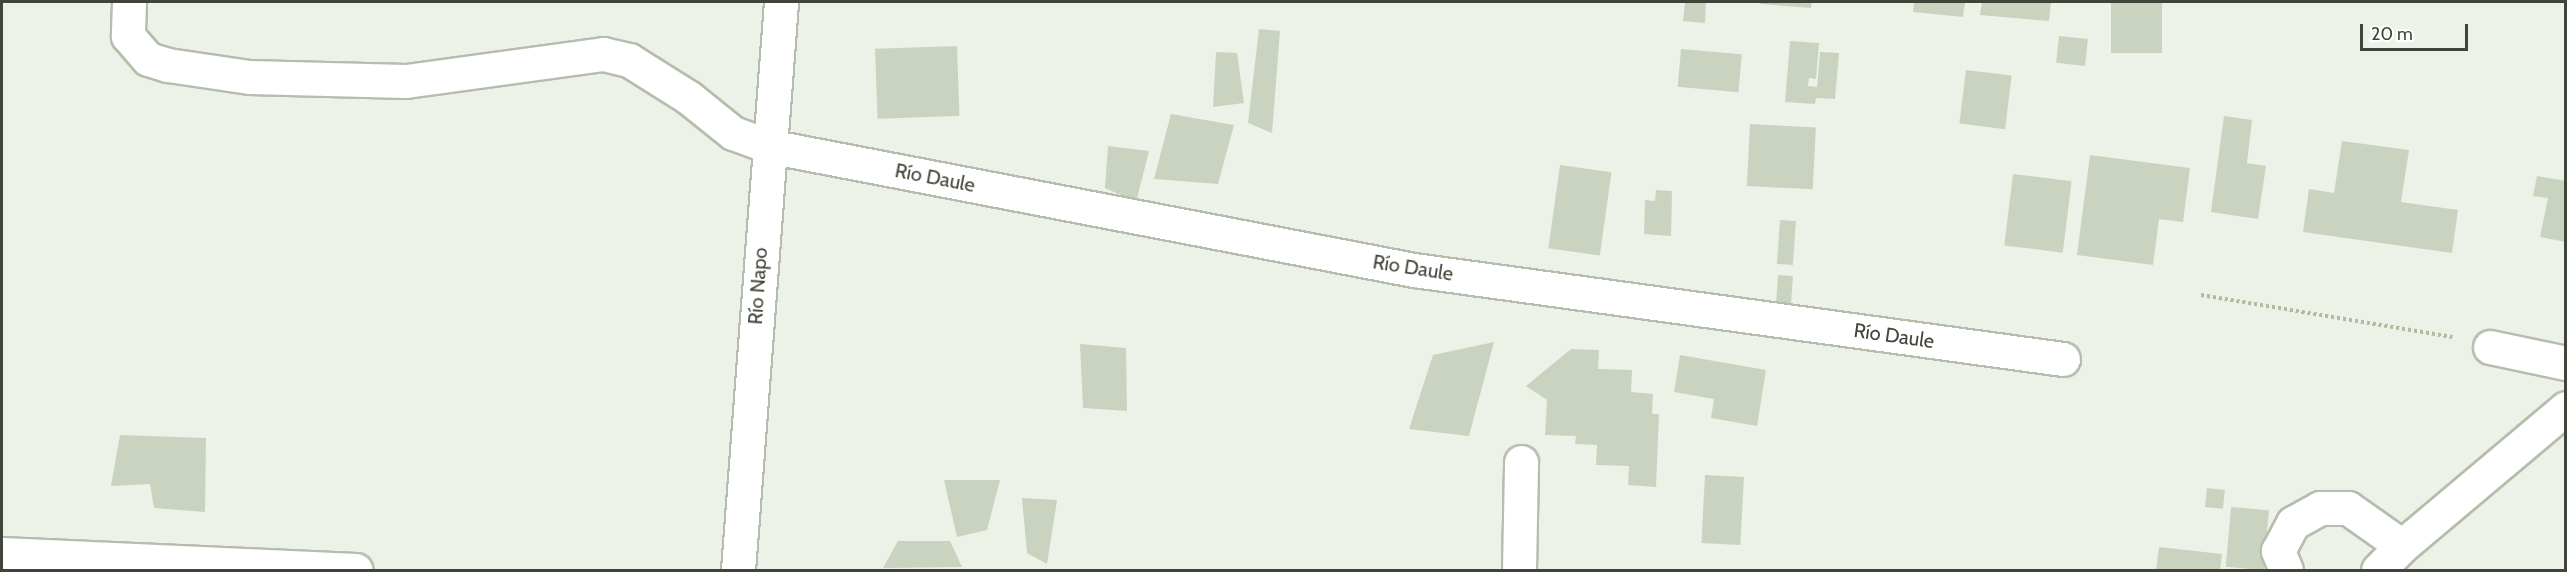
<!DOCTYPE html>
<html>
<head>
<meta charset="utf-8">
<style>
	body { margin:0 }
	#map { position:relative; width:2567px; height:572px; overflow:hidden; background:#edf2e8; font-family:Cabin,sans-serif }
	div>[style] { position:absolute }
	.building>* { inset:0; background:#cad3bf; transform-origin:0 0 }
	.path>* { height:4px; margin-top:-2px; transform-origin:0; background:repeating-linear-gradient(90deg,#aebd9f 0 3px,transparent 0 6px) }
	.roads { filter:drop-shadow(2px 0 #b5bdac) drop-shadow(-2px 0 #b5bdac) drop-shadow(0 2px #b5bdac) drop-shadow(0 -2px #b5bdac) }
	.minor>* { height:33px; margin:-16.5px; padding:0 16.5px; transform-origin:16.5px; border-radius:16.5px; background:#fff }
	span { translate:-50% -50%; white-space:nowrap; text-align:center; line-height:1.15; -webkit-text-stroke:4.5px #fff; paint-order:stroke }
	.street-label { font-size:20px; color:#3f4538 }
	.frame { position:absolute; inset:0; border:3px solid #3f4538; pointer-events:none }
	.scale { position:absolute; left:2360px; top:24px; width:108px; height:27px; box-sizing:border-box; border:3px solid #3f4538; border-top:0; padding-left:8px; font-size:18px; line-height:21px; white-space:nowrap; color:#3f4538; -webkit-text-stroke:4px #fff; paint-order:stroke }
</style>
</head>
<body>
<div id="map">
	<div class="building">
		<div style="clip-path:polygon(1685px 2px,1706px 2px,1705px 23px,1683px 21px)"></div>
		<div style="clip-path:polygon(1760px 2px,1812px 2px,1811px 8px,1760px 4px)"></div>
		<div style="clip-path:polygon(1914px 2px,1965px 2px,1963px 17px,1913px 12px)"></div>
		<div style="clip-path:polygon(1982px 2px,2051px 2px,2049px 21px,1980px 15px)"></div>
		<div style="left:2111px;top:2px;width:51px;height:51px"></div>
		<div style="clip-path:polygon(1259px 29px,1280px 31px,1272px 133px,1248px 123px)"></div>
		<div style="left:2059px;top:36px;width:29px;height:27px;rotate:6deg"></div>
		<div style="clip-path:polygon(1790px 41px,1819px 43px,1816px 79px,1809px 78px,1808px 86px,1817px 87px,1820px 52px,1839px 53px,1835px 99px,1816px 98px,1815px 104px,1785px 102px)"></div>
		<div style="left:957px;top:46px;width:70px;height:82px;rotate:88deg"></div>
		<div style="left:1681px;top:49px;width:61px;height:38px;rotate:5deg"></div>
		<div style="clip-path:polygon(1216px 52px,1237px 53px,1244px 103px,1213px 107px)"></div>
		<div style="left:1966px;top:70px;width:46px;height:54px;rotate:7deg"></div>
		<div style="clip-path:polygon(1171px 114px,1234px 125px,1218px 184px,1154px 179px)"></div>
		<div style="clip-path:polygon(2224px 116px,2252px 120px,2247px 163px,2266px 166px,2258px 219px,2211px 212px)"></div>
		<div style="left:1750px;top:124px;width:66px;height:62px;rotate:3deg"></div>
		<div style="clip-path:polygon(2342px 141px,2409px 150px,2401px 202px,2458px 210px,2452px 253px,2303px 232px,2309px 189px,2334px 193px)"></div>
		<div style="clip-path:polygon(1108px 146px,1149px 151px,1136px 202px,1105px 188px)"></div>
		<div style="clip-path:polygon(2090px 155px,2190px 168px,2183px 222px,2159px 219px,2153px 265px,2077px 255px)"></div>
		<div style="left:1560px;top:165px;width:52px;height:84px;rotate:8deg"></div>
		<div style="left:2013px;top:174px;width:59px;height:72px;rotate:7deg"></div>
		<div style="clip-path:polygon(2537px 176px,2566px 181px,2566px 242px,2540px 237px,2548px 198px,2533px 196px)"></div>
		<div style="clip-path:polygon(1656px 190px,1672px 191px,1671px 236px,1644px 234px,1645px 200px,1655px 201px)"></div>
		<div style="left:1780px;top:220px;width:16px;height:44px;rotate:4deg"></div>
		<div style="left:1778px;top:275px;width:15px;height:30px;rotate:4deg"></div>
		<div style="clip-path:polygon(1494px 342px,1469px 436px,1409px 429px,1433px 355px)"></div>
		<div style="clip-path:polygon(1080px 344px,1126px 348px,1127px 411px,1083px 408px)"></div>
		<div style="clip-path:polygon(1571px 349px,1599px 350px,1598px 369px,1632px 370px,1631px 392px,1653px 394px,1652px 414px,1659px 414px,1656px 487px,1628px 485px,1629px 466px,1596px 465px,1597px 445px,1575px 444px,1576px 436px,1545px 435px,1547px 400px,1526px 386px)"></div>
		<div style="clip-path:polygon(1680px 355px,1766px 370px,1757px 426px,1711px 418px,1714px 399px,1674px 392px)"></div>
		<div style="clip-path:polygon(120px 435px,206px 438px,205px 512px,154px 508px,150px 484px,111px 486px)"></div>
		<div style="left:1705px;top:475px;width:39px;height:68px;rotate:3deg"></div>
		<div style="clip-path:polygon(944px 480px,1000px 480px,987px 530px,957px 537px)"></div>
		<div style="left:2207px;top:488px;width:18px;height:19px;rotate:6deg"></div>
		<div style="clip-path:polygon(1022px 498px,1057px 500px,1047px 564px,1027px 553px)"></div>
		<div style="left:2231px;top:507px;width:38px;height:60px;rotate:5deg"></div>
		<div style="clip-path:polygon(898px 541px,950px 541px,962px 567px,883px 568px)"></div>
		<div style="clip-path:polygon(2159px 547px,2222px 554px,2220px 570px,2156px 570px)"></div>
	</div>
	<div class="path">
		<div style="left:2201px;top:295px;width:255px;rotate:9.5deg"></div>
	</div>
	<div class="roads">
		<div class="minor">
			<div style="left:129px;top:2px;width:34px;rotate:92deg"></div>
			<div style="left:128px;top:36px;width:30px;rotate:49deg"></div>
			<div style="left:148px;top:59px;width:21px;rotate:17deg"></div>
			<div style="left:168px;top:65px;width:82px;rotate:8.4deg"></div>
			<div style="left:249px;top:77px;width:157px;rotate:1.5deg"></div>
			<div style="left:406px;top:81px;width:199px;rotate:-7.8deg"></div>
			<div style="left:603px;top:54px;width:27px;rotate:13deg"></div>
			<div style="left:629px;top:60px;width:70px;rotate:32.1deg"></div>
			<div style="left:688px;top:97px;width:58px;rotate:38.7deg"></div>
			<div style="left:733px;top:133px;width:37px;rotate:20deg"></div>
			<div style="left:768px;top:146px;width:658px;rotate:10.87deg"></div>
			<div style="left:1414px;top:270px;width:655px;rotate:7.81deg"></div>
			<div style="left:2490px;top:347px;width:78px;rotate:11.9deg"></div>
			<div style="left:2px;top:554px;width:354px;rotate:2.6deg"></div>
			<div style="left:738px;top:570px;width:570px;rotate:-85.67deg"></div>
			<div style="left:1519px;top:570px;width:108px;rotate:-88.9deg"></div>
			<div style="left:2286px;top:570px;width:21px;rotate:-113deg"></div>
			<div style="left:2278px;top:551px;width:32px;rotate:-62deg"></div>
			<div style="left:2293px;top:523px;width:31px;rotate:-29deg"></div>
			<div style="left:2320px;top:508px;width:28px"></div>
			<div style="left:2348px;top:508px;width:66px;rotate:35.1deg"></div>
			<div style="left:2378px;top:570px;width:34px;rotate:-45deg"></div>
			<div style="left:2402px;top:546px;width:214px;rotate:-40.1deg"></div>
		</div>
	</div>
	<div class="street-label">
		<span style="left:935px;top:178px;rotate:11deg">Río Daule</span>
		<span style="left:1413px;top:268px;rotate:9deg">Río Daule</span>
		<span style="left:758px;top:286px;rotate:-86deg">Río Napo</span>
		<span style="left:1894px;top:336px;rotate:8deg">Río Daule</span>
	</div>
	<div class="frame"></div>
	<div class="scale">20 m</div>
</div>
</body>
</html>
